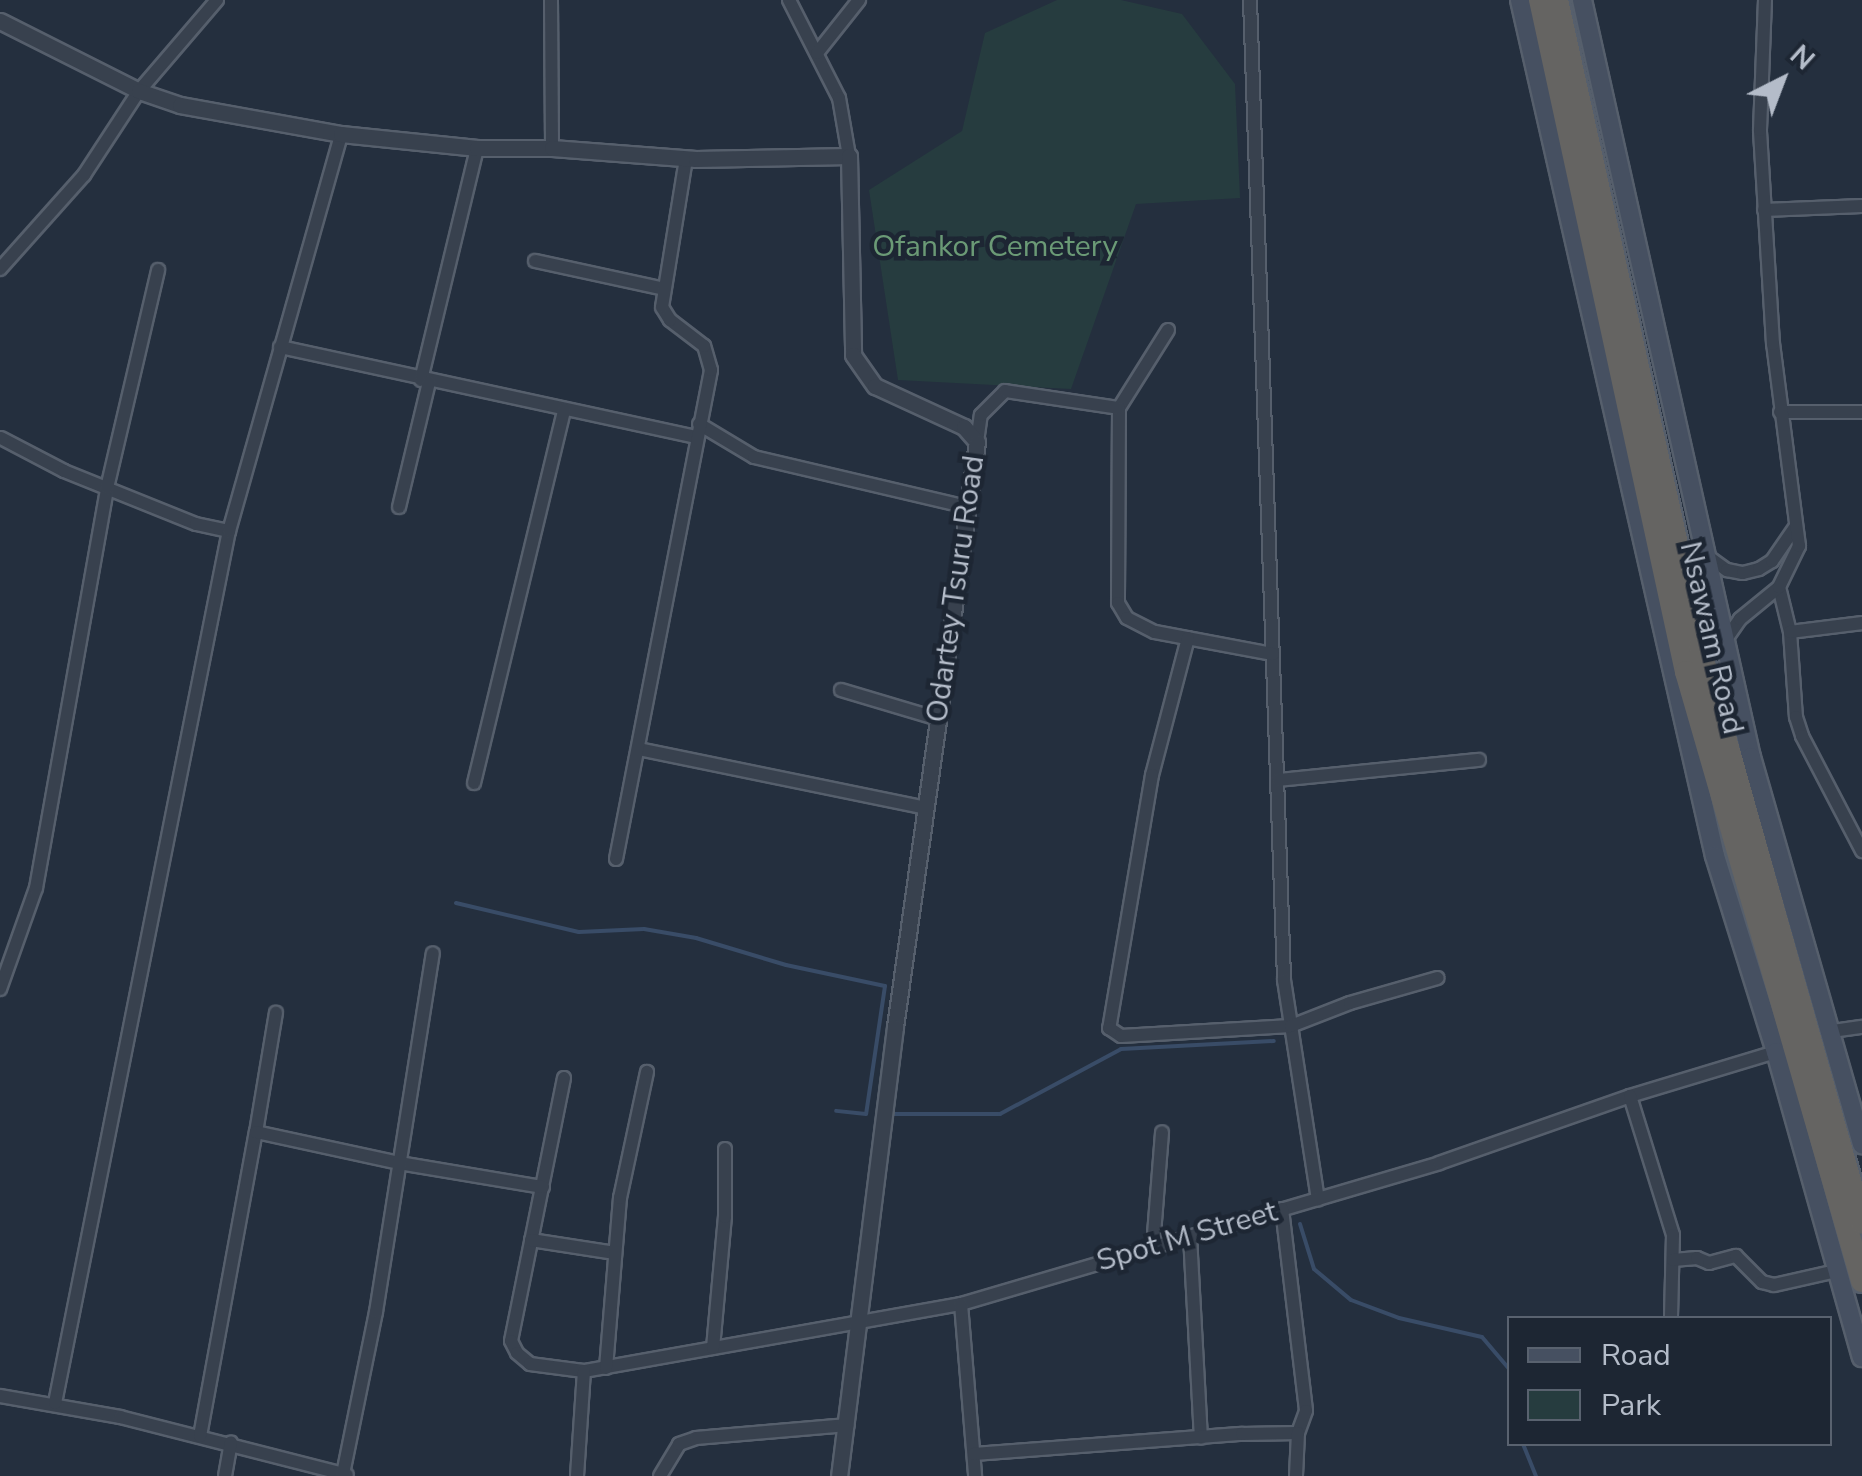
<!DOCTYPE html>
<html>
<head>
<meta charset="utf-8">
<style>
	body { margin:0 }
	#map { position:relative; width:1862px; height:1476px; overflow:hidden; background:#242f3e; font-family:"Nunito Sans",sans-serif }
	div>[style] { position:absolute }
	.green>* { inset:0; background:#263c3f }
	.stream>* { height:4px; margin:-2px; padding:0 2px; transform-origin:2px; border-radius:2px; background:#394c67 }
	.roads { filter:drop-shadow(2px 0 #565f6c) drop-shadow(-2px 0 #565f6c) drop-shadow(0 2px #565f6c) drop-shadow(0 -2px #565f6c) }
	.minor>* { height:12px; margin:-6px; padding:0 6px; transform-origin:6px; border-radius:6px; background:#38414e }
	.tertiary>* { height:15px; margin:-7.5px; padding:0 7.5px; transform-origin:7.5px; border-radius:7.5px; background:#38414e }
	.secondary>* { height:18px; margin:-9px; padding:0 9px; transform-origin:9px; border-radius:9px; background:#465061 }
	.trunk>* { height:22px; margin:-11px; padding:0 11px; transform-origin:11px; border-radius:11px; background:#656462 }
	span { translate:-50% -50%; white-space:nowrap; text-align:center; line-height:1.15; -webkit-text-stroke:9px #1d2633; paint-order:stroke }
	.park-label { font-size:30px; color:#6b9a76 }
	.street-label { font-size:30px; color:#b4bcc9 }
	.legend { position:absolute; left:1507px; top:1316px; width:325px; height:130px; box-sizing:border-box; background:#1d2633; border:2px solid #59626f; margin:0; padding:12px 18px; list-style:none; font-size:30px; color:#b4bcc9 }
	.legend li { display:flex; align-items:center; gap:20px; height:50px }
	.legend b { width:50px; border:2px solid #59626f }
	.north { position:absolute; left:1732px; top:30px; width:100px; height:100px; -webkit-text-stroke:8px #1d2633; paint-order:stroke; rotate:42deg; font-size:28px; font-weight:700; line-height:40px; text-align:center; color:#b4bcc9 }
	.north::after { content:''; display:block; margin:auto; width:35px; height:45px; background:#b4bcc9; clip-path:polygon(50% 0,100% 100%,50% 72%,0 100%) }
</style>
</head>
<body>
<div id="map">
	<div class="green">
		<div style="clip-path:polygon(1057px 0,1121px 0,1182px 14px,1235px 84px,1240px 198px,1136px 204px,1071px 389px,898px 380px,869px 190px,962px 131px,985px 33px)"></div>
	</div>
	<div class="stream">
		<div style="left:456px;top:903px;width:126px;rotate:13.3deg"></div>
		<div style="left:579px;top:932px;width:65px;rotate:-2.6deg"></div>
		<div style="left:644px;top:929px;width:53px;rotate:9.8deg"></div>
		<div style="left:696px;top:938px;width:94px;rotate:16.7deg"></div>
		<div style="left:786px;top:965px;width:101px;rotate:12deg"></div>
		<div style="left:885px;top:986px;width:129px;rotate:98.4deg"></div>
		<div style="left:866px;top:1114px;width:30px;rotate:-174deg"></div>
		<div style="left:894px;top:1114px;width:106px"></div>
		<div style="left:1000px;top:1114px;width:137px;rotate:-28.2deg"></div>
		<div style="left:1121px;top:1049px;width:153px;rotate:-3deg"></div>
		<div style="left:1300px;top:1224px;width:47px;rotate:72.7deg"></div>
		<div style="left:1314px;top:1269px;width:48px;rotate:40deg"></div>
		<div style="left:1351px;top:1300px;width:51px;rotate:20.6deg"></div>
		<div style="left:1399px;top:1318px;width:85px;rotate:12.9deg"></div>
		<div style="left:1482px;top:1337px;width:43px;rotate:49.7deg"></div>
		<div style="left:1523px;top:1444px;width:35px;rotate:68deg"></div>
	</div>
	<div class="roads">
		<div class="minor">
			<div style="left:551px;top:0;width:148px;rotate:89.6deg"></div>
			<div style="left:789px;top:0;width:110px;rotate:63deg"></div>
			<div style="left:839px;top:98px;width:59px;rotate:80.2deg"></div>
			<div style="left:1250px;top:0;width:981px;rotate:88.01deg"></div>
			<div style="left:1284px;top:980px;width:222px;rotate:81.2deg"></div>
			<div style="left:817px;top:53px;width:68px;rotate:-51.6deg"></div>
			<div style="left:1764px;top:210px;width:98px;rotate:-2.3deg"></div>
			<div style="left:535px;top:261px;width:132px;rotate:12.2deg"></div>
			<div style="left:0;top:269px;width:126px;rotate:-48.2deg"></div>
			<div style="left:84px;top:175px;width:100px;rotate:-56.8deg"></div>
			<div style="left:139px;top:91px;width:120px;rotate:-49.4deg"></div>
			<div style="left:1168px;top:330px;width:92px;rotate:122.1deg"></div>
			<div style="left:1119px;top:408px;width:195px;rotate:90.3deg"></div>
			<div style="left:1118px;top:603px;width:17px;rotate:59deg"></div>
			<div style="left:1127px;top:618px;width:31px;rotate:27deg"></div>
			<div style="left:1155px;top:632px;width:120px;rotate:10.6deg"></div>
			<div style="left:280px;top:347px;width:425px;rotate:12.2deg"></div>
			<div style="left:421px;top:380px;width:239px;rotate:-76.4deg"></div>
			<div style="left:1780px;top:412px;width:82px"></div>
			<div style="left:699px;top:424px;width:64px;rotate:31deg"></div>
			<div style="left:754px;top:457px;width:219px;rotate:13.2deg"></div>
			<div style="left:1px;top:438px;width:71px;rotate:27.6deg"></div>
			<div style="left:64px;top:471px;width:142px;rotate:21.9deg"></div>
			<div style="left:196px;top:524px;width:34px;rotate:12deg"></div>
			<div style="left:977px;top:442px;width:27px;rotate:-82deg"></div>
			<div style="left:981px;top:415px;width:34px;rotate:-45deg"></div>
			<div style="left:1005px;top:391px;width:115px;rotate:8.5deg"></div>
			<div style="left:399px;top:507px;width:129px;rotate:-76.5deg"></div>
			<div style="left:1706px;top:555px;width:26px;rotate:36deg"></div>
			<div style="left:1727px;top:570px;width:16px;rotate:11deg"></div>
			<div style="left:1743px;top:573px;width:16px;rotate:-14deg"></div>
			<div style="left:1759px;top:569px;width:15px;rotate:-32deg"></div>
			<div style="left:1772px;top:561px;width:42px;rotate:-55.6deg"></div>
			<div style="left:1779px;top:587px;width:46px;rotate:76.3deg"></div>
			<div style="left:1790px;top:632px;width:85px;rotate:86deg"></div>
			<div style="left:1796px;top:717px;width:20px;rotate:72deg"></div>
			<div style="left:1802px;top:736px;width:130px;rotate:62.4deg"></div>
			<div style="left:1790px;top:632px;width:73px;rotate:-7.1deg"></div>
			<div style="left:1188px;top:638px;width:142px;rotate:104.7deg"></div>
			<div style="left:1152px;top:775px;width:257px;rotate:99.6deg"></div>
			<div style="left:1109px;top:1028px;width:14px;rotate:34deg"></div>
			<div style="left:1121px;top:1036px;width:170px;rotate:-3.4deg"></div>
			<div style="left:1291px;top:1026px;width:63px;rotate:-21.3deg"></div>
			<div style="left:1350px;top:1003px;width:91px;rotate:-16deg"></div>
			<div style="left:1724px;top:642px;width:28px;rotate:-55deg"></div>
			<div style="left:1740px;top:619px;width:50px;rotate:-39.4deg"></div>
			<div style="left:1779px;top:587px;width:46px;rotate:-64deg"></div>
			<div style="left:1799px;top:546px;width:204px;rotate:-97.3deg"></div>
			<div style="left:1773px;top:344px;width:214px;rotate:-93.5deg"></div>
			<div style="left:1760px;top:130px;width:130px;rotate:-87.8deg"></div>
			<div style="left:841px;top:690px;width:101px;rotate:16.6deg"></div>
			<div style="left:639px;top:749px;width:293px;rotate:11.6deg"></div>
			<div style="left:1278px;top:780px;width:202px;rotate:-5.7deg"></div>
			<div style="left:474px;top:783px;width:384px;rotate:-76.4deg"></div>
			<div style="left:616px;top:859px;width:498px;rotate:-79deg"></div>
			<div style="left:711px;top:370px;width:25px;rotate:-106deg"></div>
			<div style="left:704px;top:346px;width:43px;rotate:-142.6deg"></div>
			<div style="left:670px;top:320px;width:15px;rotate:-122deg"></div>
			<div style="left:662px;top:307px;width:151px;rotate:-80.8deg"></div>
			<div style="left:0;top:989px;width:107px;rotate:-70.4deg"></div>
			<div style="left:36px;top:888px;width:406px;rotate:-79.9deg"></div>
			<div style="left:107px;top:488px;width:224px;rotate:-76.8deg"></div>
			<div style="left:1832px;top:1031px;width:30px;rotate:-8deg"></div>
			<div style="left:564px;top:1078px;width:268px;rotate:101.4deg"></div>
			<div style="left:511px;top:1341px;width:13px;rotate:63deg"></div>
			<div style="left:517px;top:1353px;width:17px;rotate:40deg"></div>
			<div style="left:530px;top:1364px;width:54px;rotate:7.4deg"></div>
			<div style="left:584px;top:1371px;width:383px;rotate:-10.1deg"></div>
			<div style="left:961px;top:1304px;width:498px;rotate:-16.4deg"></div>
			<div style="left:1439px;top:1163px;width:202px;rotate:-19.3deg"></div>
			<div style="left:1630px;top:1096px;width:152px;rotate:-16.8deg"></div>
			<div style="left:1630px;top:1096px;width:145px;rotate:72.8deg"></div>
			<div style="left:1673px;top:1235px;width:83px;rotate:91.4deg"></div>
			<div style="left:256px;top:1132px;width:121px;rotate:-80.5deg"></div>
			<div style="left:1282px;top:1209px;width:203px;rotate:83.2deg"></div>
			<div style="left:1306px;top:1411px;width:23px;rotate:110deg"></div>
			<div style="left:1190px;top:1236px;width:202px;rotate:86.9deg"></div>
			<div style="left:531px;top:1240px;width:85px;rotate:8.8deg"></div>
			<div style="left:1153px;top:1247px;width:115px;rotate:-85.5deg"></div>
			<div style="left:1673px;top:1260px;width:24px;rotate:-5deg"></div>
			<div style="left:1697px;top:1258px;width:13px;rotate:23deg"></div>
			<div style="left:1709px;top:1263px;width:28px;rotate:-15deg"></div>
			<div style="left:1736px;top:1256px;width:37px;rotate:45deg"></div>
			<div style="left:1762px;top:1282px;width:12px;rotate:14deg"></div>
			<div style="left:1774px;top:1285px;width:64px;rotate:-12.7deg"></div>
			<div style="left:961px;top:1304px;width:173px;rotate:85.3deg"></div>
			<div style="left:713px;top:1348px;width:132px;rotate:-84.8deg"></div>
			<div style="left:725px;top:1217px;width:68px;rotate:-90deg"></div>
			<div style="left:606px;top:1368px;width:171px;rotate:-85.3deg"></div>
			<div style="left:620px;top:1198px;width:129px;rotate:-77.9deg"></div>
			<div style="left:0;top:1396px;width:122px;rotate:9.9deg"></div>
			<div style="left:120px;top:1417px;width:234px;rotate:14.3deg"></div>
			<div style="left:55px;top:1403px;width:889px;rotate:-78.72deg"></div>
			<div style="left:229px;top:531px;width:412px;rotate:-74.2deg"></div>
			<div style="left:200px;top:1436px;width:309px;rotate:-79.6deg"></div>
			<div style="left:256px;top:1132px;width:146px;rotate:12.2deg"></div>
			<div style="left:399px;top:1163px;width:146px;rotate:9.5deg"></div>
			<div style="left:974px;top:1454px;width:269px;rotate:-4.3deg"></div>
			<div style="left:1242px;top:1434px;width:56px;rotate:-1deg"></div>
			<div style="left:1298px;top:1433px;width:43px;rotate:92.7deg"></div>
			<div style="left:343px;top:1474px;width:165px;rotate:-78.5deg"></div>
			<div style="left:376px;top:1312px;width:363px;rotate:-81deg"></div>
			<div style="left:225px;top:1476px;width:34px;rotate:-80deg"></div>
			<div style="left:577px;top:1476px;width:105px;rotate:-86.2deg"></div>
			<div style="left:660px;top:1476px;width:37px;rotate:-59deg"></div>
			<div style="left:679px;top:1444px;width:18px;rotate:-19deg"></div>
			<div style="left:696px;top:1438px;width:152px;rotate:-4.9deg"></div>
		</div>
		<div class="tertiary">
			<div style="left:0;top:21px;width:156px;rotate:26.7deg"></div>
			<div style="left:139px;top:91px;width:43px;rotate:18.9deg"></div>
			<div style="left:180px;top:105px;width:164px;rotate:10.2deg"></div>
			<div style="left:341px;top:134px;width:137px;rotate:5.9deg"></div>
			<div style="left:477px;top:148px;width:75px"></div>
			<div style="left:552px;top:148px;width:144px;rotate:4.4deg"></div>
			<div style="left:696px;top:159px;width:153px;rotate:-1.1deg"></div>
			<div style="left:849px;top:156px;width:199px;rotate:88.8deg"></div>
			<div style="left:853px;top:355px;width:38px;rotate:55deg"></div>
			<div style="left:875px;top:386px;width:98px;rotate:24.7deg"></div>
			<div style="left:964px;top:427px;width:20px;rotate:49deg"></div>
			<div style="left:977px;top:442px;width:591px;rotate:97.98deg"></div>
			<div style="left:895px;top:1027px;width:452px;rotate:97.1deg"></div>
		</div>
		<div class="secondary">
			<div style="left:1520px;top:0;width:878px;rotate:77.17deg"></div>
			<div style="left:1715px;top:856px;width:205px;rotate:72.7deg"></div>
			<div style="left:1776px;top:1052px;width:317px;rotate:74.3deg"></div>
			<div style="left:1582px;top:0;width:776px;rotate:77.42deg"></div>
			<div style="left:1751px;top:757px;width:403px;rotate:74deg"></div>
		</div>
		<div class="trunk">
			<div style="left:1540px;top:0;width:688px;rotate:77.74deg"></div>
			<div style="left:1686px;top:672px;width:634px;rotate:73.88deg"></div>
			<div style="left:1557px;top:0;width:664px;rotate:77.56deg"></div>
			<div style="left:1700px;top:648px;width:597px;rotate:74.27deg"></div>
		</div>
	</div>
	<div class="park-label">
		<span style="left:995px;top:247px">Ofankor Cemetery</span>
	</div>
	<div class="street-label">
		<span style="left:956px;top:589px;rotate:-82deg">Odartey Tsuru Road</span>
		<span style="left:1711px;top:638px;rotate:77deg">Nsawam Road</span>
		<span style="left:1187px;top:1237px;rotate:-16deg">Spot M Street</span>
	</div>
	<ul class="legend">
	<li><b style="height:12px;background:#465061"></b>Road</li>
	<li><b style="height:28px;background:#263c3f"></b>Park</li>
	</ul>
	<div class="north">N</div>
</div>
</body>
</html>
